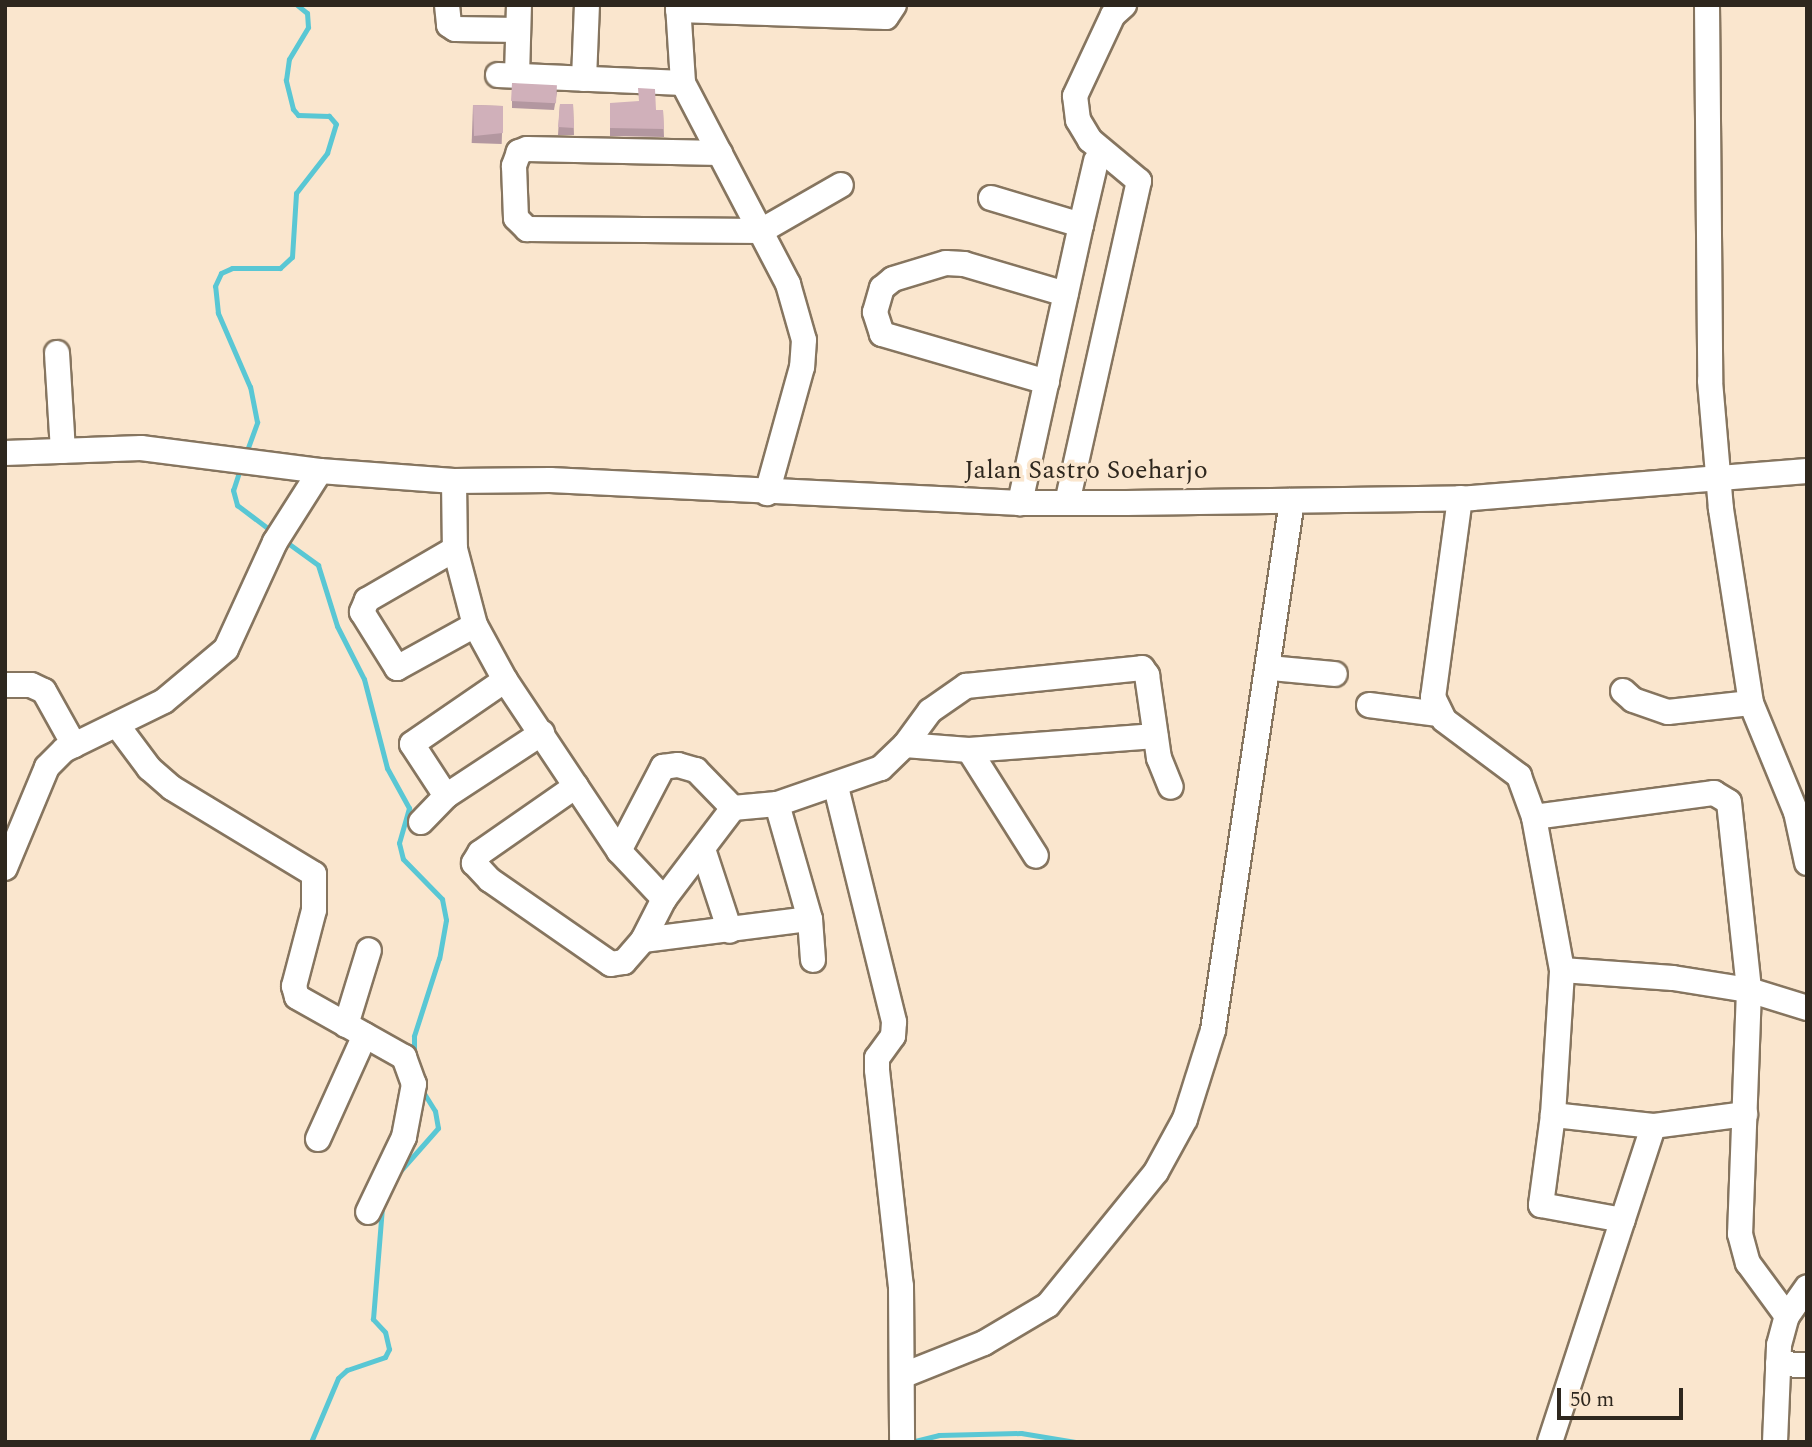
<!DOCTYPE html>
<html>
<head>
<meta charset="utf-8">
<style>
	body { margin:0 }
	#map { position:relative; width:1812px; height:1447px; overflow:hidden; background:#fae6ce; font-family:Spectral,serif }
	div>[style] { position:absolute }
	.stream>* { height:5px; margin:-2.5px; padding:0 2.5px; transform-origin:2.5px; border-radius:2.5px; background:#59c7d4 }
	.roads { filter:drop-shadow(2px 0 #86755f) drop-shadow(-2px 0 #86755f) drop-shadow(0 2px #86755f) drop-shadow(0 -2px #86755f) }
	.minor>* { height:24px; margin:-12px; padding:0 12px; transform-origin:12px; border-radius:12px; background:#fff }
	.wall>* { inset:0; background:#b397a0; transform-origin:0 0 }
	.building>* { inset:0; background:#d0b0ba; transform-origin:0 0 }
	span { translate:-50% -50%; white-space:nowrap; text-align:center; line-height:1.15; -webkit-text-stroke:7px #fae6ce; paint-order:stroke }
	.street-label { font-size:26px; color:#2e271e }
	.frame { position:absolute; inset:0; border:7px solid #2e271e; pointer-events:none }
	.scale { position:absolute; left:1557px; top:1388px; width:126px; height:32px; box-sizing:border-box; border:4px solid #2e271e; border-top:0; padding-left:9px; font-size:21px; line-height:24px; white-space:nowrap; color:#2e271e; -webkit-text-stroke:5px #fae6ce; paint-order:stroke }
</style>
</head>
<body>
<div id="map">
	<div class="stream">
		<div style="left:246px;top:453px;width:33px;rotate:-70deg"></div>
		<div style="left:257px;top:422px;width:36px;rotate:-101deg"></div>
		<div style="left:250px;top:387px;width:81px;rotate:-113.4deg"></div>
		<div style="left:218px;top:313px;width:27px;rotate:-96deg"></div>
		<div style="left:215px;top:286px;width:14px;rotate:-65deg"></div>
		<div style="left:221px;top:273px;width:12px;rotate:-24deg"></div>
		<div style="left:232px;top:268px;width:48px"></div>
		<div style="left:280px;top:268px;width:16px;rotate:-43deg"></div>
		<div style="left:292px;top:257px;width:64px;rotate:-86.4deg"></div>
		<div style="left:296px;top:193px;width:51px;rotate:-52.2deg"></div>
		<div style="left:327px;top:153px;width:30px;rotate:-73deg"></div>
		<div style="left:336px;top:124px;width:11px;rotate:-131deg"></div>
		<div style="left:329px;top:116px;width:31px;rotate:-178deg"></div>
		<div style="left:298px;top:115px;width:8px;rotate:-130deg"></div>
		<div style="left:293px;top:109px;width:30px;rotate:-104deg"></div>
		<div style="left:286px;top:80px;width:21px;rotate:-82deg"></div>
		<div style="left:289px;top:59px;width:37px;rotate:-59deg"></div>
		<div style="left:308px;top:27px;width:14px;rotate:-94deg"></div>
		<div style="left:307px;top:13px;width:13px;rotate:-141deg"></div>
		<div style="left:240px;top:469px;width:22px;rotate:108deg"></div>
		<div style="left:233px;top:490px;width:16px;rotate:75deg"></div>
		<div style="left:237px;top:505px;width:46px;rotate:37.1deg"></div>
		<div style="left:285px;top:541px;width:41px;rotate:36deg"></div>
		<div style="left:318px;top:565px;width:64px;rotate:72.7deg"></div>
		<div style="left:337px;top:626px;width:59px;rotate:63deg"></div>
		<div style="left:364px;top:679px;width:92px;rotate:75.5deg"></div>
		<div style="left:387px;top:768px;width:46px;rotate:61.2deg"></div>
		<div style="left:409px;top:808px;width:36px;rotate:106deg"></div>
		<div style="left:399px;top:843px;width:16px;rotate:76deg"></div>
		<div style="left:403px;top:859px;width:56px;rotate:45.7deg"></div>
		<div style="left:442px;top:899px;width:21px;rotate:79deg"></div>
		<div style="left:446px;top:920px;width:39px;rotate:100deg"></div>
		<div style="left:439px;top:958px;width:82px;rotate:107.8deg"></div>
		<div style="left:414px;top:1036px;width:19px;rotate:90deg"></div>
		<div style="left:401px;top:1170px;width:56px;rotate:-48.6deg"></div>
		<div style="left:438px;top:1128px;width:17px;rotate:-100deg"></div>
		<div style="left:435px;top:1111px;width:25px;rotate:-122deg"></div>
		<div style="left:311px;top:1442px;width:69px;rotate:-67.1deg"></div>
		<div style="left:338px;top:1378px;width:12px;rotate:-42deg"></div>
		<div style="left:347px;top:1370px;width:40px;rotate:-18.9deg"></div>
		<div style="left:385px;top:1357px;width:9px;rotate:-63deg"></div>
		<div style="left:389px;top:1349px;width:17px;rotate:-103deg"></div>
		<div style="left:385px;top:1332px;width:18px;rotate:-133deg"></div>
		<div style="left:373px;top:1319px;width:113px;rotate:-85.4deg"></div>
		<div style="left:911px;top:1442px;width:29px;rotate:-14deg"></div>
		<div style="left:939px;top:1435px;width:82px;rotate:-1.4deg"></div>
		<div style="left:1021px;top:1433px;width:55px;rotate:9.5deg"></div>
	</div>
	<div class="roads">
		<div class="minor">
			<div style="left:447px;top:5px;width:20px;rotate:84deg"></div>
			<div style="left:449px;top:25px;width:7px;rotate:34deg"></div>
			<div style="left:455px;top:29px;width:63px;rotate:0.9deg"></div>
			<div style="left:678px;top:5px;width:78px;rotate:86.3deg"></div>
			<div style="left:683px;top:83px;width:227px;rotate:62.4deg"></div>
			<div style="left:788px;top:284px;width:58px;rotate:74.1deg"></div>
			<div style="left:804px;top:340px;width:27px;rotate:94deg"></div>
			<div style="left:802px;top:367px;width:131px;rotate:105.5deg"></div>
			<div style="left:1707px;top:5px;width:376px;rotate:89.5deg"></div>
			<div style="left:1710px;top:381px;width:128px;rotate:85.1deg"></div>
			<div style="left:1721px;top:509px;width:196px;rotate:81.2deg"></div>
			<div style="left:1751px;top:703px;width:118px;rotate:67.6deg"></div>
			<div style="left:1796px;top:812px;width:52px;rotate:77.8deg"></div>
			<div style="left:678px;top:10px;width:208px;rotate:1.9deg"></div>
			<div style="left:886px;top:17px;width:14px;rotate:-56deg"></div>
			<div style="left:498px;top:75px;width:185px;rotate:2.5deg"></div>
			<div style="left:517px;top:76px;width:71px;rotate:-88.4deg"></div>
			<div style="left:584px;top:79px;width:74px;rotate:-87.7deg"></div>
			<div style="left:720px;top:153px;width:193px;rotate:-178.8deg"></div>
			<div style="left:527px;top:149px;width:9px;rotate:159deg"></div>
			<div style="left:519px;top:152px;width:15px;rotate:110deg"></div>
			<div style="left:514px;top:166px;width:52px;rotate:87.8deg"></div>
			<div style="left:516px;top:218px;width:16px;rotate:45deg"></div>
			<div style="left:527px;top:229px;width:234px;rotate:0.5deg"></div>
			<div style="left:761px;top:231px;width:92px;rotate:-29.9deg"></div>
			<div style="left:991px;top:198px;width:94px;rotate:16.7deg"></div>
			<div style="left:1081px;top:225px;width:285px;rotate:102.4deg"></div>
			<div style="left:1081px;top:225px;width:66px;rotate:-76.8deg"></div>
			<div style="left:57px;top:353px;width:98px;rotate:86.5deg"></div>
			<div style="left:1047px;top:382px;width:172px;rotate:-163.8deg"></div>
			<div style="left:882px;top:334px;width:23px;rotate:-108deg"></div>
			<div style="left:875px;top:312px;width:25px;rotate:-74deg"></div>
			<div style="left:882px;top:288px;width:14px;rotate:-39deg"></div>
			<div style="left:893px;top:279px;width:55px;rotate:-16.8deg"></div>
			<div style="left:946px;top:263px;width:18px;rotate:3deg"></div>
			<div style="left:964px;top:264px;width:106px;rotate:16.4deg"></div>
			<div style="left:5px;top:453px;width:136px;rotate:-2.1deg"></div>
			<div style="left:141px;top:448px;width:180px;rotate:7.3deg"></div>
			<div style="left:454px;top:481px;width:68px;rotate:89.2deg"></div>
			<div style="left:455px;top:549px;width:79px;rotate:75.3deg"></div>
			<div style="left:475px;top:625px;width:63px;rotate:61.4deg"></div>
			<div style="left:505px;top:680px;width:206px;rotate:56.3deg"></div>
			<div style="left:619px;top:851px;width:66px;rotate:46.8deg"></div>
			<div style="left:1460px;top:498px;width:201px;rotate:97.7deg"></div>
			<div style="left:1433px;top:697px;width:25px;rotate:64deg"></div>
			<div style="left:1444px;top:720px;width:94px;rotate:36.7deg"></div>
			<div style="left:1519px;top:776px;width:44px;rotate:69.9deg"></div>
			<div style="left:1067px;top:503px;width:330px;rotate:-77.4deg"></div>
			<div style="left:1139px;top:181px;width:64px;rotate:-140.1deg"></div>
			<div style="left:1090px;top:140px;width:23px;rotate:-121deg"></div>
			<div style="left:1078px;top:120px;width:24px;rotate:-97deg"></div>
			<div style="left:1075px;top:96px;width:89px;rotate:-64.9deg"></div>
			<div style="left:1113px;top:15px;width:15px;rotate:-42deg"></div>
			<div style="left:455px;top:549px;width:102px;rotate:149.9deg"></div>
			<div style="left:367px;top:600px;width:13px;rotate:113deg"></div>
			<div style="left:362px;top:612px;width:66px;rotate:58deg"></div>
			<div style="left:397px;top:668px;width:89px;rotate:-28.9deg"></div>
			<div style="left:1270px;top:668px;width:65px;rotate:5.3deg"></div>
			<div style="left:5px;top:685px;width:26px"></div>
			<div style="left:31px;top:685px;width:14px;rotate:25deg"></div>
			<div style="left:44px;top:691px;width:62px;rotate:60.9deg"></div>
			<div style="left:1623px;top:691px;width:13px;rotate:42deg"></div>
			<div style="left:1633px;top:700px;width:37px;rotate:19deg"></div>
			<div style="left:1668px;top:712px;width:83px;rotate:-6.2deg"></div>
			<div style="left:1369px;top:705px;width:70px;rotate:7.4deg"></div>
			<div style="left:117px;top:725px;width:54px;rotate:53.3deg"></div>
			<div style="left:149px;top:768px;width:30px;rotate:41deg"></div>
			<div style="left:172px;top:788px;width:166px;rotate:31.2deg"></div>
			<div style="left:314px;top:874px;width:36px;rotate:90deg"></div>
			<div style="left:314px;top:910px;width:79px;rotate:104.7deg"></div>
			<div style="left:294px;top:986px;width:11px;rotate:75deg"></div>
			<div style="left:297px;top:997px;width:123px;rotate:29.3deg"></div>
			<div style="left:404px;top:1057px;width:29px;rotate:70deg"></div>
			<div style="left:414px;top:1084px;width:54px;rotate:100.7deg"></div>
			<div style="left:404px;top:1137px;width:83px;rotate:115.6deg"></div>
			<div style="left:905px;top:745px;width:64px;rotate:4.5deg"></div>
			<div style="left:969px;top:750px;width:125px;rotate:57.7deg"></div>
			<div style="left:969px;top:750px;width:187px;rotate:-4.3deg"></div>
			<div style="left:576px;top:786px;width:117px;rotate:145.1deg"></div>
			<div style="left:480px;top:853px;width:12px;rotate:121deg"></div>
			<div style="left:474px;top:863px;width:23px;rotate:47deg"></div>
			<div style="left:490px;top:880px;width:147px;rotate:34.8deg"></div>
			<div style="left:611px;top:964px;width:13px;rotate:-9deg"></div>
			<div style="left:624px;top:962px;width:29px;rotate:-49deg"></div>
			<div style="left:643px;top:940px;width:46px;rotate:-62.9deg"></div>
			<div style="left:664px;top:899px;width:114px;rotate:-52.8deg"></div>
			<div style="left:733px;top:808px;width:44px;rotate:-5.2deg"></div>
			<div style="left:777px;top:804px;width:110px;rotate:-19.1deg"></div>
			<div style="left:881px;top:768px;width:33px;rotate:-44deg"></div>
			<div style="left:905px;top:745px;width:42px;rotate:-53.7deg"></div>
			<div style="left:930px;top:711px;width:44px;rotate:-34.8deg"></div>
			<div style="left:966px;top:686px;width:177px;rotate:-5.8deg"></div>
			<div style="left:1142px;top:668px;width:9px;rotate:54deg"></div>
			<div style="left:1147px;top:675px;width:84px;rotate:81.8deg"></div>
			<div style="left:1159px;top:758px;width:31px;rotate:68deg"></div>
			<div style="left:836px;top:787px;width:242px;rotate:76.1deg"></div>
			<div style="left:894px;top:1022px;width:14px;rotate:94deg"></div>
			<div style="left:893px;top:1036px;width:27px;rotate:126deg"></div>
			<div style="left:877px;top:1058px;width:12px;rotate:90deg"></div>
			<div style="left:877px;top:1070px;width:217px;rotate:83.7deg"></div>
			<div style="left:901px;top:1286px;width:156px;rotate:89.6deg"></div>
			<div style="left:446px;top:796px;width:62px;rotate:-123.2deg"></div>
			<div style="left:412px;top:744px;width:113px;rotate:-34.5deg"></div>
			<div style="left:777px;top:804px;width:120px;rotate:74deg"></div>
			<div style="left:810px;top:919px;width:41px;rotate:85.8deg"></div>
			<div style="left:421px;top:822px;width:36px;rotate:-46deg"></div>
			<div style="left:446px;top:796px;width:115px;rotate:-33.3deg"></div>
			<div style="left:703px;top:849px;width:86px;rotate:71.8deg"></div>
			<div style="left:619px;top:851px;width:95px;rotate:-62.4deg"></div>
			<div style="left:663px;top:767px;width:15px;rotate:-8deg"></div>
			<div style="left:678px;top:765px;width:19px;rotate:16deg"></div>
			<div style="left:696px;top:770px;width:53px;rotate:45.8deg"></div>
			<div style="left:5px;top:868px;width:109px;rotate:-67.4deg"></div>
			<div style="left:47px;top:767px;width:24px;rotate:-45deg"></div>
			<div style="left:64px;top:750px;width:111px;rotate:-26.1deg"></div>
			<div style="left:164px;top:701px;width:81px;rotate:-40deg"></div>
			<div style="left:226px;top:649px;width:118px;rotate:-65.4deg"></div>
			<div style="left:275px;top:542px;width:84px;rotate:-57.6deg"></div>
			<div style="left:320px;top:471px;width:134px;rotate:4.3deg"></div>
			<div style="left:454px;top:481px;width:96px;rotate:-0.6deg"></div>
			<div style="left:550px;top:480px;width:471px;rotate:2.8deg"></div>
			<div style="left:1020px;top:503px;width:106px"></div>
			<div style="left:1126px;top:503px;width:346px;rotate:-0.8deg"></div>
			<div style="left:1472px;top:498px;width:336px;rotate:-4.6deg"></div>
			<div style="left:643px;top:940px;width:168px;rotate:-7.2deg"></div>
			<div style="left:1562px;top:970px;width:111px;rotate:4.1deg"></div>
			<div style="left:1673px;top:978px;width:77px;rotate:9deg"></div>
			<div style="left:1749px;top:990px;width:61px;rotate:17.2deg"></div>
			<div style="left:346px;top:1025px;width:78px;rotate:-73deg"></div>
			<div style="left:1553px;top:1115px;width:91px;rotate:97.6deg"></div>
			<div style="left:1541px;top:1205px;width:83px;rotate:10.4deg"></div>
			<div style="left:1653px;top:1126px;width:93px;rotate:-7.4deg"></div>
			<div style="left:318px;top:1139px;width:114px;rotate:-65.7deg"></div>
			<div style="left:1778px;top:1364px;width:29px;rotate:2deg"></div>
			<div style="left:904px;top:1375px;width:86px;rotate:-21.8deg"></div>
			<div style="left:984px;top:1343px;width:74px;rotate:-30.7deg"></div>
			<div style="left:1048px;top:1305px;width:171px;rotate:-50.9deg"></div>
			<div style="left:1156px;top:1172px;width:60px;rotate:-61.3deg"></div>
			<div style="left:1185px;top:1119px;width:93px;rotate:-72.5deg"></div>
			<div style="left:1213px;top:1030px;width:535px;rotate:-81.51deg"></div>
			<div style="left:1550px;top:1442px;width:332px;rotate:-71.9deg"></div>
			<div style="left:1653px;top:1126px;width:101px;rotate:-173.7deg"></div>
			<div style="left:1553px;top:1115px;width:145px;rotate:-86.4deg"></div>
			<div style="left:1562px;top:970px;width:156px;rotate:-100.4deg"></div>
			<div style="left:1534px;top:817px;width:182px;rotate:-7.6deg"></div>
			<div style="left:1714px;top:793px;width:17px;rotate:31deg"></div>
			<div style="left:1729px;top:802px;width:189px;rotate:83.9deg"></div>
			<div style="left:1749px;top:990px;width:244px;rotate:92.1deg"></div>
			<div style="left:1740px;top:1234px;width:30px;rotate:75deg"></div>
			<div style="left:1748px;top:1263px;width:66px;rotate:53.7deg"></div>
			<div style="left:1775px;top:1442px;width:97px;rotate:-87.6deg"></div>
			<div style="left:1779px;top:1345px;width:30px;rotate:-75deg"></div>
			<div style="left:1787px;top:1316px;width:35px;rotate:-55deg"></div>
		</div>
	</div>
	<div class="wall">
		<div style="clip-path:polygon(512px 83px,557px 92px,554px 110px,512px 108px)"></div>
		<div style="clip-path:polygon(610px 103px,656px 110px,663px 110px,664px 137px,610px 136px)"></div>
		<div style="clip-path:polygon(560px 104px,573px 104px,574px 135px,558px 135px)"></div>
		<div style="left:473px;top:105px;width:30px;height:38px;rotate:2deg"></div>
	</div>
	<div class="building">
		<div style="left:512px;top:83px;width:45px;height:18px;rotate:3deg"></div>
		<div style="clip-path:polygon(638px 88px,655px 89px,656px 110px,663px 110px,664px 129px,610px 128px,610px 103px,639px 101px)"></div>
		<div style="clip-path:polygon(560px 104px,573px 104px,574px 128px,558px 127px)"></div>
		<div style="clip-path:polygon(473px 105px,503px 106px,503px 133px,474px 136px)"></div>
	</div>
	<div class="street-label">
		<span style="left:1086px;top:471px">Jalan Sastro Soeharjo</span>
	</div>
	<div class="frame"></div>
	<div class="scale">50 m</div>
</div>
</body>
</html>
